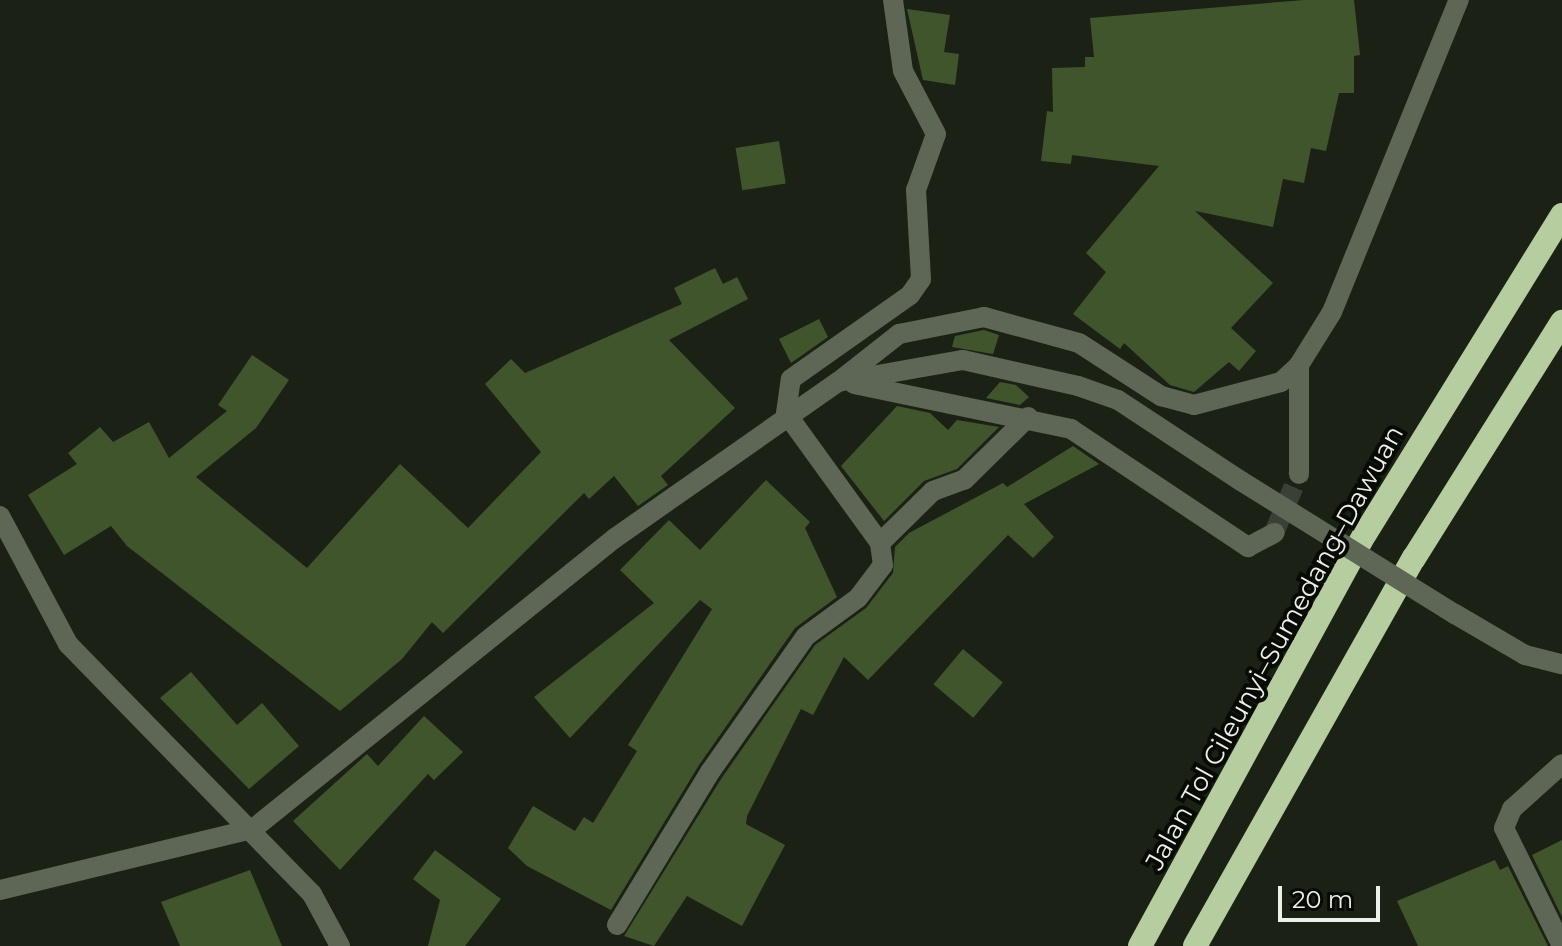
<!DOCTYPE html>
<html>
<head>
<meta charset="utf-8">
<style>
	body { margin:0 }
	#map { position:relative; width:1562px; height:946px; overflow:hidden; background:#1c2116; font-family:Montserrat,sans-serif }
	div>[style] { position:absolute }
	.building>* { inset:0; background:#41552c; transform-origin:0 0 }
	.street-tunnel>* { height:20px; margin-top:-10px; transform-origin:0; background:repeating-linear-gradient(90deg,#3b4036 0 20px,transparent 0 30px) }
	.street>* { height:20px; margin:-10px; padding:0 10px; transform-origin:10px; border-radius:10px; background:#5e6755 }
	.highway>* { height:24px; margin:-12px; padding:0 12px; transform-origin:12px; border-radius:12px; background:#b6ce9f }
	.street-bridge>* { height:20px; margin:-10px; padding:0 10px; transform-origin:10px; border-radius:10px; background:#5e6755 }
	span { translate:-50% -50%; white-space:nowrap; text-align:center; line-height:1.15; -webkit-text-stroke:8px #080a06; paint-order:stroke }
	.street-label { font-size:26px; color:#edf1e9 }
	.scale { position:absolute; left:1278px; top:886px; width:102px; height:36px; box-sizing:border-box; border:4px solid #edf1e9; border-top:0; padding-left:10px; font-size:24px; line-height:28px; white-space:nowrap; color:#edf1e9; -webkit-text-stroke:6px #080a06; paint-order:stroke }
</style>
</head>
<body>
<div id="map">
	<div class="building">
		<div style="clip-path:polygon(1304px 0,1354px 0,1360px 55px,1354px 56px,1354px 93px,1339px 93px,1326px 151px,1311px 148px,1304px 183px,1283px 179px,1273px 227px,1195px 211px,1273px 283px,1231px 328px,1256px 351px,1239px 371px,1229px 362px,1194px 392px,1170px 385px,1124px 343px,1120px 349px,1073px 314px,1106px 272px,1086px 253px,1159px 166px,1072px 155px,1071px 164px,1041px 161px,1047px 111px,1053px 112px,1052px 68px,1085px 67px,1085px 57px,1094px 57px,1090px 18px)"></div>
		<div style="clip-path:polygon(907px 9px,950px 15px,944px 52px,959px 54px,955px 85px,923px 80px)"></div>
		<div style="left:779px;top:141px;width:43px;height:44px;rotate:81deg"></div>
		<div style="clip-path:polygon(715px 268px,723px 284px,737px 277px,748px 299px,669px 340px,735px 408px,661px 476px,668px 485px,638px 506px,614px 476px,589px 499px,584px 493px,443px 633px,432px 622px,402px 659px,340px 711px,127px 546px,111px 526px,64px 555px,28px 495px,77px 464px,68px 453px,100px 427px,113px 442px,149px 422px,169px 458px,227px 411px,218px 405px,252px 355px,289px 380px,256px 428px,196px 477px,307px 568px,400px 464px,468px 528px,541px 452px,485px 384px,511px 359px,525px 373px,682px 304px,674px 288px)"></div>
		<div style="clip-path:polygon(819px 319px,828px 337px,791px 363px,779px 339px)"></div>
		<div style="clip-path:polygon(984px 330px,999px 335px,993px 354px,952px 347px,955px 336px)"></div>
		<div style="clip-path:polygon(1000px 382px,1016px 385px,1029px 397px,1020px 405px,986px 398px)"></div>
		<div style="clip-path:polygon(897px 406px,930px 413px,948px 430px,957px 420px,999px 427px,957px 469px,924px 481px,884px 521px,841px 466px)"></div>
		<div style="clip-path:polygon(1073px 446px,1099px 464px,1024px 504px,1054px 537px,1033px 558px,1008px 535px,868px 680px,844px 657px,813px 715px,801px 709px,747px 816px,746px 824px,785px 845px,742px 926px,687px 896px,654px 946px,624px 936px,721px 779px,815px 645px,866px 608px,893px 573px,895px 547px,909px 533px,1003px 483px,1007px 487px)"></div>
		<div style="clip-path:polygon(766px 480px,810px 522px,805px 528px,837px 597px,795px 628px,699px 765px,611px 910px,527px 866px,508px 848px,533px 806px,575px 831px,584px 817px,593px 823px,637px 751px,628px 745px,712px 609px,700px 600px,570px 738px,534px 697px,654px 603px,620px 570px,669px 520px,700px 550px)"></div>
		<div style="left:963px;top:649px;width:52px;height:46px;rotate:40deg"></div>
		<div style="clip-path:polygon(191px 672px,237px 725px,262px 703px,299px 746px,249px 789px,160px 698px)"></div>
		<div style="clip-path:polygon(424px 716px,463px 752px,434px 780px,428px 774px,340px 870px,293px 821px,367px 754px,378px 766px)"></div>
		<div style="clip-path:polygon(1562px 840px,1562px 917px,1532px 855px)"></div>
		<div style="clip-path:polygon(435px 850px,501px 899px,465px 946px,428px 946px,440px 900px,413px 879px)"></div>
		<div style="clip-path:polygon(1495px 860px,1500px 870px,1508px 866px,1548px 946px,1418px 946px,1397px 901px)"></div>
		<div style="clip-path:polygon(250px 870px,282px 946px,180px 946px,161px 902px)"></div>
	</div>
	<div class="street-tunnel">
		<div style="left:1274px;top:533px;width:64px;rotate:-67deg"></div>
	</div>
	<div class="street">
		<div style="left:838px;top:382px;width:78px;rotate:-38.2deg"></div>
		<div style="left:899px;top:334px;width:87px;rotate:-11.3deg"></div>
		<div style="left:984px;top:317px;width:98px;rotate:15.3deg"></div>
		<div style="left:1079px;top:343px;width:98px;rotate:32.9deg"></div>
		<div style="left:1161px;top:396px;width:34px;rotate:15deg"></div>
		<div style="left:1194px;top:405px;width:90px;rotate:-14.8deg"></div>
		<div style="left:1281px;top:382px;width:25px;rotate:-43deg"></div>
		<div style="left:1299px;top:365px;width:62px;rotate:-58.1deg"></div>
		<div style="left:1332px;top:312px;width:337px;rotate:-67.9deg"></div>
		<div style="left:854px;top:384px;width:222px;rotate:11.7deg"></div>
		<div style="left:1071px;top:429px;width:213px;rotate:33.7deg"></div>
		<div style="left:1248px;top:547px;width:30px;rotate:-28deg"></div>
		<div style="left:1299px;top:474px;width:109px;rotate:-90deg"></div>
		<div style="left:0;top:516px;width:145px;rotate:62deg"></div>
		<div style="left:68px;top:644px;width:349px;rotate:45.7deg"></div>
		<div style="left:312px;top:894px;width:59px;rotate:61.7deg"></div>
		<div style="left:880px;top:543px;width:74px;rotate:-44.5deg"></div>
		<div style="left:933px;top:491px;width:33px;rotate:-20deg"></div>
		<div style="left:964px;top:480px;width:90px;rotate:-44.5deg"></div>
		<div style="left:1455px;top:614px;width:81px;rotate:30.4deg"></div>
		<div style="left:1525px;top:655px;width:38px;rotate:14deg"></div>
		<div style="left:0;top:890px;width:260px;rotate:-13.6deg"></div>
		<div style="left:253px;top:829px;width:464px;rotate:-38.8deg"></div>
		<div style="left:615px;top:538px;width:272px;rotate:-35deg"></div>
		<div style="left:838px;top:382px;width:127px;rotate:-10deg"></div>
		<div style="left:963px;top:360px;width:118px;rotate:12.7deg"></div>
		<div style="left:1078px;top:386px;width:42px;rotate:19.3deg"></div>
		<div style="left:1118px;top:400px;width:147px;rotate:33.4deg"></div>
		<div style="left:617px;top:925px;width:179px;rotate:-58.7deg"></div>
		<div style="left:710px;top:772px;width:166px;rotate:-54.8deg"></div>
		<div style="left:806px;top:636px;width:64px;rotate:-36.2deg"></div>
		<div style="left:858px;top:598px;width:41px;rotate:-52.9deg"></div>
		<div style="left:883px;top:565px;width:22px;rotate:-98deg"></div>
		<div style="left:880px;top:543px;width:160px;rotate:-125.9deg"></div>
		<div style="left:786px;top:413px;width:34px;rotate:-82deg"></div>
		<div style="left:791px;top:379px;width:146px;rotate:-35.2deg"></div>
		<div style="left:910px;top:295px;width:19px;rotate:-55deg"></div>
		<div style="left:921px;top:279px;width:89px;rotate:-93.2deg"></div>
		<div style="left:916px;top:190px;width:59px;rotate:-70.3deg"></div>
		<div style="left:936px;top:134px;width:71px;rotate:-117.6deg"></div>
		<div style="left:903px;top:71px;width:72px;rotate:-98deg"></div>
		<div style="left:1562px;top:946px;width:131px;rotate:-116.2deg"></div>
		<div style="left:1504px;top:828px;width:21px;rotate:-67deg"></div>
		<div style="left:1512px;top:809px;width:67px;rotate:-42deg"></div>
	</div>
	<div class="highway">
		<div style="left:1140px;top:946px;width:469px;rotate:-61.4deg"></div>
		<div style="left:1365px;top:534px;width:375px;rotate:-58.3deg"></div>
		<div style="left:1195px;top:946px;width:446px;rotate:-60.6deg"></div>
		<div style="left:1414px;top:558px;width:279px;rotate:-57.9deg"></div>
	</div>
	<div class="street-bridge">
		<div style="left:1241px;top:481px;width:252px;rotate:31.9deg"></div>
	</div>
	<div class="street-label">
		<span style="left:1275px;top:648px;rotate:-61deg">Jalan Tol Cileunyi–Sumedang–Dawuan</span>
	</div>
	<div class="scale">20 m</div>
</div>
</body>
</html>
